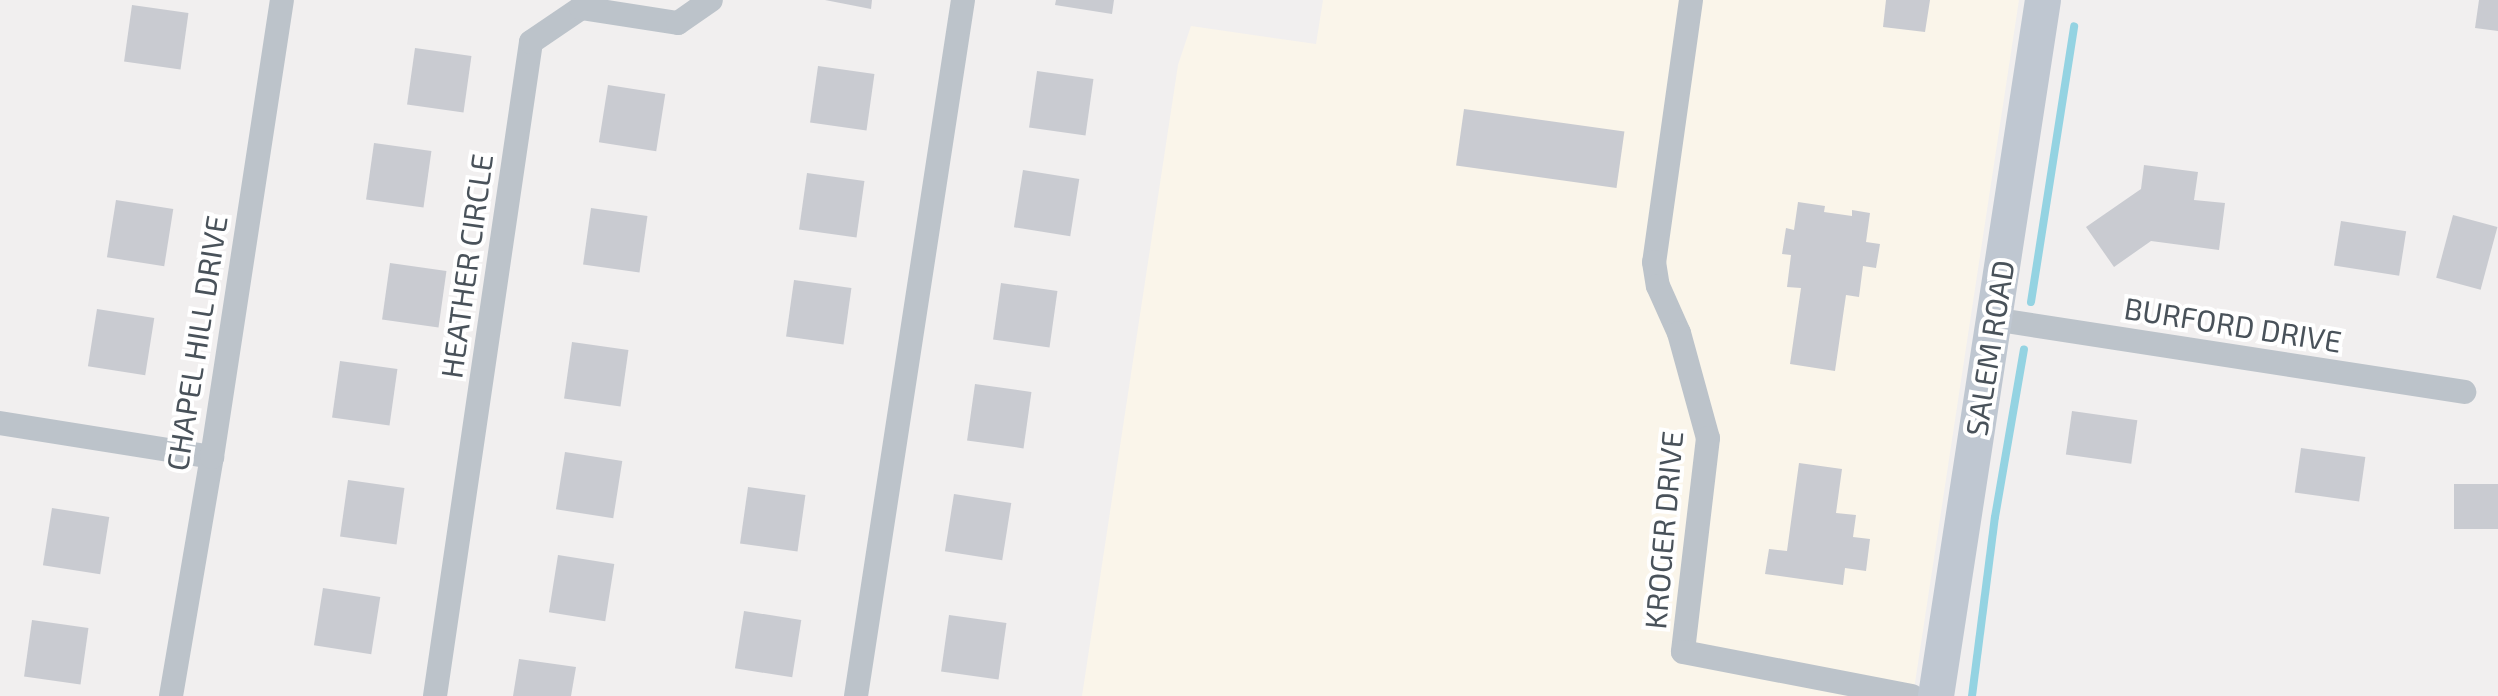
<!DOCTYPE html>
<html>
<head>
<meta charset="utf-8">
<style>
	body { margin:0 }
	#map { position:relative; width:2498px; height:696px; overflow:hidden; background:#f1efef; font-family:"Exo 2",sans-serif }
	div>[style] { position:absolute }
	.commercial>* { inset:0; background:#faf5ea }
	.stream>* { height:8px; margin:-4px; padding:0 4px; transform-origin:4px; border-radius:4px; background:#94d3e2 }
	.building>* { inset:0; background:#c9cbd1; transform-origin:0 0 }
	.minor>* { height:24px; margin:-12px; padding:0 12px; transform-origin:12px; border-radius:12px; background:#bcc3ca }
	.secondary>* { height:36px; margin:-18px; padding:0 18px; transform-origin:18px; border-radius:18px; background:#bfc7d1 }
	span { translate:-50% -50%; white-space:nowrap; text-align:center; line-height:1.15; -webkit-text-stroke:8px #fff; paint-order:stroke }
	.street-label { font-size:30px; color:#49525a }
</style>
</head>
<body>
<div id="map">
	<div class="commercial">
		<div style="clip-path:polygon(1323px 0,2019px 0,1913px 696px,1082px 696px,1178px 65px,1191px 26px,1316px 44px)"></div>
	</div>
	<div class="stream">
		<div style="left:2031px;top:302px;width:279px;rotate:-81.1deg"></div>
		<div style="left:1972px;top:696px;width:180px;rotate:-82.7deg"></div>
		<div style="left:1995px;top:517px;width:170px;rotate:-80.2deg"></div>
	</div>
	<div class="building">
		<div style="clip-path:polygon(825px 0,872px 0,871px 9px)"></div>
		<div style="clip-path:polygon(1056px 0,1114px 0,1112px 14px,1055px 5px)"></div>
		<div style="clip-path:polygon(1886px 0,1930px 0,1925px 32px,1883px 27px)"></div>
		<div style="clip-path:polygon(2479px 0,2498px 0,2498px 31px,2475px 28px)"></div>
		<div style="left:132px;top:5px;width:57px;height:57px;rotate:8deg"></div>
		<div style="left:415px;top:48px;width:57px;height:57px;rotate:8deg"></div>
		<div style="left:818px;top:66px;width:57px;height:57px;rotate:8deg"></div>
		<div style="left:1037px;top:71px;width:57px;height:57px;rotate:8deg"></div>
		<div style="left:608px;top:85px;width:58px;height:58px;rotate:9deg"></div>
		<div style="left:1464px;top:109px;width:162px;height:57px;rotate:8deg"></div>
		<div style="left:374px;top:143px;width:58px;height:57px;rotate:8deg"></div>
		<div style="clip-path:polygon(2144px 165px,2198px 172px,2194px 200px,2225px 203px,2219px 250px,2151px 241px,2114px 267px,2086px 227px,2141px 189px)"></div>
		<div style="left:1023px;top:170px;width:57px;height:58px;rotate:9deg"></div>
		<div style="left:807px;top:173px;width:58px;height:57px;rotate:8deg"></div>
		<div style="left:116px;top:200px;width:58px;height:58px;rotate:9deg"></div>
		<div style="clip-path:polygon(1798px 202px,1825px 206px,1824px 212px,1852px 216px,1852px 210px,1870px 213px,1866px 242px,1880px 244px,1876px 268px,1863px 266px,1859px 297px,1846px 295px,1835px 371px,1790px 364px,1801px 288px,1787px 287px,1791px 255px,1782px 254px,1786px 228px,1794px 230px)"></div>
		<div style="left:591px;top:208px;width:57px;height:57px;rotate:8deg"></div>
		<div style="left:2453px;top:215px;width:46px;height:65px;rotate:15deg"></div>
		<div style="left:2341px;top:221px;width:66px;height:45px;rotate:9deg"></div>
		<div style="left:390px;top:263px;width:57px;height:57px;rotate:8deg"></div>
		<div style="left:794px;top:280px;width:58px;height:57px;rotate:8deg"></div>
		<div style="left:1001px;top:283px;width:57px;height:57px;rotate:8deg"></div>
		<div style="left:97px;top:309px;width:58px;height:58px;rotate:9deg"></div>
		<div style="left:572px;top:342px;width:57px;height:57px;rotate:8deg"></div>
		<div style="left:340px;top:361px;width:58px;height:57px;rotate:8deg"></div>
		<div style="left:975px;top:384px;width:57px;height:57px;rotate:8deg"></div>
		<div style="left:2072px;top:411px;width:66px;height:44px;rotate:8deg"></div>
		<div style="left:2301px;top:448px;width:65px;height:45px;rotate:8deg"></div>
		<div style="left:565px;top:452px;width:58px;height:58px;rotate:9deg"></div>
		<div style="clip-path:polygon(1799px 463px,1842px 469px,1836px 513px,1856px 515px,1853px 537px,1870px 539px,1866px 571px,1845px 568px,1843px 585px,1765px 574px,1769px 549px,1787px 551px)"></div>
		<div style="left:348px;top:480px;width:57px;height:57px;rotate:8deg"></div>
		<div style="left:2498px;top:484px;width:45px;height:44px;rotate:90deg"></div>
		<div style="left:748px;top:487px;width:58px;height:57px;rotate:8deg"></div>
		<div style="left:954px;top:494px;width:58px;height:58px;rotate:9deg"></div>
		<div style="left:52px;top:508px;width:58px;height:58px;rotate:9deg"></div>
		<div style="left:558px;top:555px;width:57px;height:58px;rotate:9deg"></div>
		<div style="left:323px;top:588px;width:58px;height:58px;rotate:9deg"></div>
		<div style="left:744px;top:611px;width:58px;height:58px;rotate:9deg"></div>
		<div style="left:949px;top:615px;width:58px;height:57px;rotate:8deg"></div>
		<div style="left:32px;top:620px;width:57px;height:57px;rotate:8deg"></div>
		<div style="clip-path:polygon(519px 659px,576px 667px,571px 696px,513px 696px)"></div>
	</div>
	<div class="minor">
		<div style="left:1691px;top:0;width:265px;rotate:98deg"></div>
		<div style="left:1654px;top:262px;width:24px;rotate:81deg"></div>
		<div style="left:1658px;top:286px;width:51px;rotate:65.9deg"></div>
		<div style="left:1679px;top:333px;width:109px;rotate:74.6deg"></div>
		<div style="left:1708px;top:438px;width:215px;rotate:96.7deg"></div>
		<div style="left:1683px;top:652px;width:233px;rotate:10.9deg"></div>
		<div style="left:1993px;top:319px;width:477px;rotate:8.8deg"></div>
		<div style="left:0;top:423px;width:215px;rotate:9.1deg"></div>
		<div style="left:171px;top:696px;width:242px;rotate:-80.3deg"></div>
		<div style="left:212px;top:457px;width:462px;rotate:-81.3deg"></div>
		<div style="left:435px;top:696px;width:661px;rotate:-81.65deg"></div>
		<div style="left:531px;top:42px;width:60px;rotate:-34.2deg"></div>
		<div style="left:581px;top:8px;width:98px;rotate:8.8deg"></div>
		<div style="left:678px;top:23px;width:40px;rotate:-34.9deg"></div>
		<div style="left:856px;top:696px;width:704px;rotate:-81.26deg"></div>
	</div>
	<div class="secondary">
		<div style="left:1936px;top:696px;width:704px;rotate:-81.26deg"></div>
	</div>
	<div class="street-label">
		<span style="left:466px;top:266px;rotate:-82deg">HEATHER CIRCLE</span>
		<span style="left:2233px;top:324px;rotate:9deg">BURFORD DRIVE</span>
		<span style="left:196px;top:343px;rotate:-81deg">CHAPEL HILL DRIVE</span>
		<span style="left:1989px;top:348px;rotate:-81deg">SALEM ROAD</span>
		<span style="left:1663px;top:530px;rotate:-85deg">KROGER DRIVE</span>
	</div>
</div>
</body>
</html>
